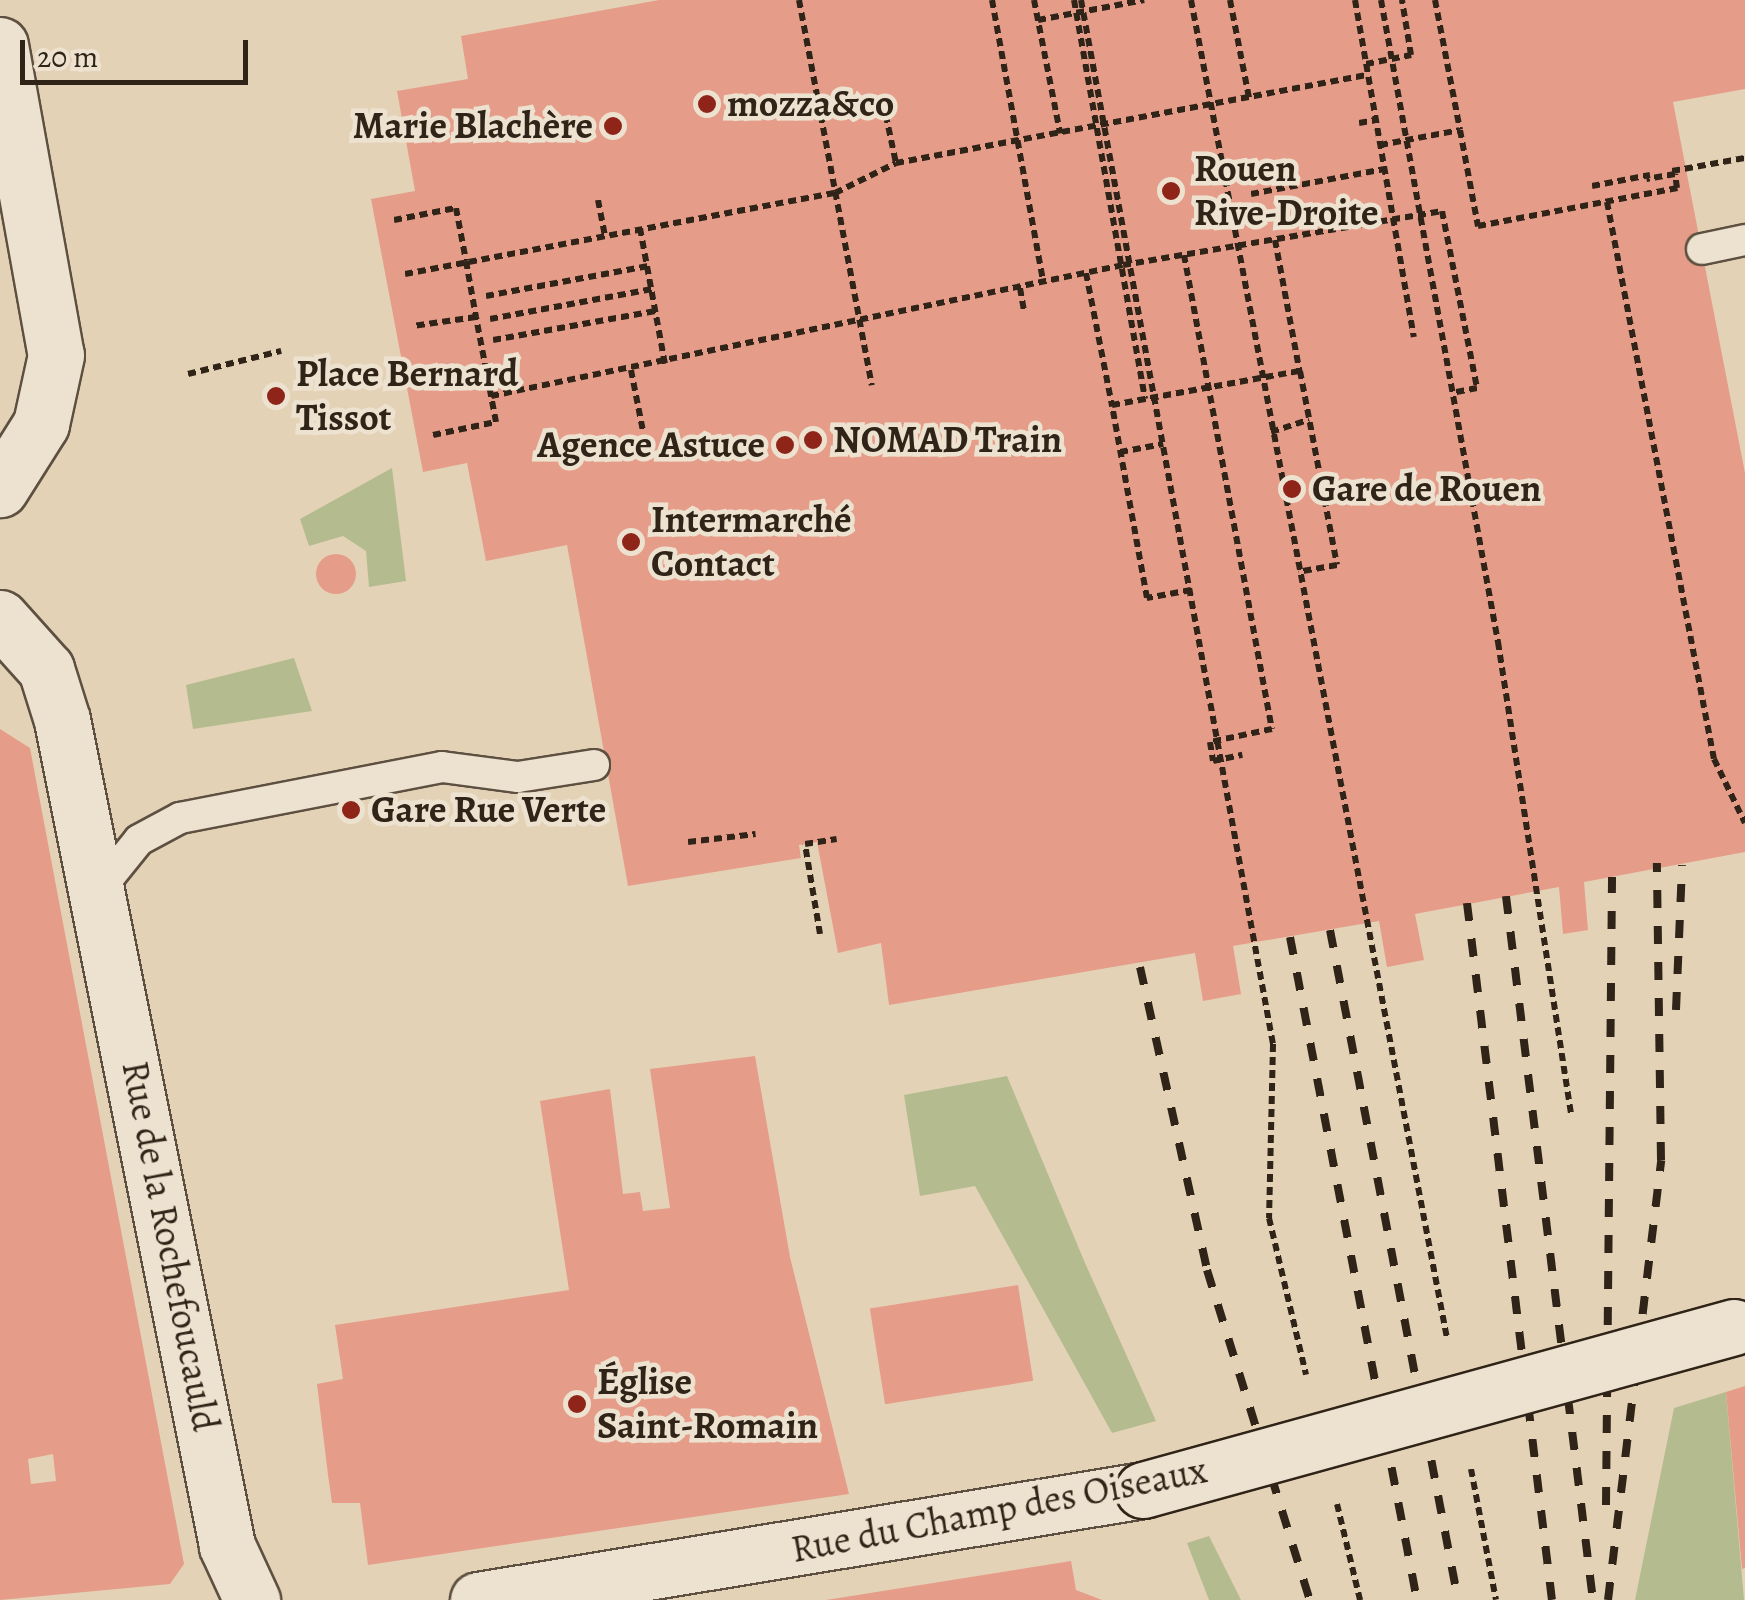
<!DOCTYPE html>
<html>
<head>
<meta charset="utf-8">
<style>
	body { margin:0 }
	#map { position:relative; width:1745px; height:1600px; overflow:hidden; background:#e4d2b7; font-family:Alegreya,serif }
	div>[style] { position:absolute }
	.green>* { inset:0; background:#b4bc8f }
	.building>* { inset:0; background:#e59d89; transform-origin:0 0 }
	.round { border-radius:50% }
	.path>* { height:6px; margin-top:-3px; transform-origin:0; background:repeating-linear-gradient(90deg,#302418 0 8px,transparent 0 13px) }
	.roads { filter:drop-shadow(2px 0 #5d5040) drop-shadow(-2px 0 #5d5040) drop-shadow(0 2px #5d5040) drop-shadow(0 -2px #5d5040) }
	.lane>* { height:30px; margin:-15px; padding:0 15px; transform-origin:15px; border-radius:15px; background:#ede2d0 }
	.street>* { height:55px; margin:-27.5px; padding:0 27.5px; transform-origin:27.5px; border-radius:27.5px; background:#ede2d0 }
	.secondary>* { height:55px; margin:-27.5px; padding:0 27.5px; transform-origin:27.5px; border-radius:27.5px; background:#ede2d0 }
	.rail>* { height:8px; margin-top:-4px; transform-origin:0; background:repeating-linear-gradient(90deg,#302418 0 18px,transparent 0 36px) }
	.bridges { filter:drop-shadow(2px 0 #302418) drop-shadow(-2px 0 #302418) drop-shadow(0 2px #302418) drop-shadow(0 -2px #302418) }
	.secondary-bridge>* { height:55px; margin:-27.5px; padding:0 27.5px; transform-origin:27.5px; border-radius:27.5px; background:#ede2d0 }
	.dots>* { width:28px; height:28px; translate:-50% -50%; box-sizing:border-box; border:5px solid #ede2d0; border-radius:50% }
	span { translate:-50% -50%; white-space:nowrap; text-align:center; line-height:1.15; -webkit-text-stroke:9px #ede2d0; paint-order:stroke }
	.poi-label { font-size:38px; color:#302418; font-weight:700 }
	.left { translate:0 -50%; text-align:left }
	.right { translate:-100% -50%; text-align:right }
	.street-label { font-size:38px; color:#302418 }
	.scale { position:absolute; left:20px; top:40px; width:228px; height:45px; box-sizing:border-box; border:5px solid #302418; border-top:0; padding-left:12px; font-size:30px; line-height:35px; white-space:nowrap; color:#302418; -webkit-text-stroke:8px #ede2d0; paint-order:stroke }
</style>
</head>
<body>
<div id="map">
	<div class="green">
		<div style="clip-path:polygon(392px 468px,406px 581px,369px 587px,366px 551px,343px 536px,309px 546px,300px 519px)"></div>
		<div style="clip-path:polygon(294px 658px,312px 711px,193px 729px,186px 685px)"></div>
		<div style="clip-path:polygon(1007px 1076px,1085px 1263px,1156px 1421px,1112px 1433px,975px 1186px,920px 1196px,904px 1095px)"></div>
		<div style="clip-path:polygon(1726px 1392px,1744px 1600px,1635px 1600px,1674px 1408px)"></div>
		<div style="clip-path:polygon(1209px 1536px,1241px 1600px,1209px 1600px,1187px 1543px)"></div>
	</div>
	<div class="building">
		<div style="clip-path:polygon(659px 0,1745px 0,1745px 89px,1673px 102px,1745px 473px,1745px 852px,1584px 882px,1588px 930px,1563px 934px,1559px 887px,1415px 914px,1424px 960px,1387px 967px,1379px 921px,1233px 946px,1241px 994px,1203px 1001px,1195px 953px,889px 1005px,881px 943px,838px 953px,817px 842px,799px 845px,801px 858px,628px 886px,567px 545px,486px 561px,467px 463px,423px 472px,371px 199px,415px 191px,397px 91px,468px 79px,461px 36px)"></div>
		<div class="round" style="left:316px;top:554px;width:40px;height:40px"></div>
		<div style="clip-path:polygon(evenodd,0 729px,30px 748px,184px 1564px,170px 1584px,0 1600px,0 729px,53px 1454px,56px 1481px,31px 1484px,28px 1459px,53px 1454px)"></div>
		<div style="clip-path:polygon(755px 1056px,790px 1257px,849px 1494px,368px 1565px,360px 1503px,332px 1503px,328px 1475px,317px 1384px,343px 1379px,335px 1325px,569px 1290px,540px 1101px,610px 1089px,623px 1194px,640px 1192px,643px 1211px,670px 1208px,650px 1069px)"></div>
		<div style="left:1018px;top:1285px;width:97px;height:150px;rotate:81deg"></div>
		<div style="clip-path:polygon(1745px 1386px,1745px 1568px,1742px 1569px,1726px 1392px)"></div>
		<div style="clip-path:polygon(1071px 1561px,1076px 1590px,1102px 1600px,826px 1600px)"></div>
	</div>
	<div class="path">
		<div style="left:799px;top:0;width:392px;rotate:79.3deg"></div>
		<div style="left:992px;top:0;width:287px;rotate:79.7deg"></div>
		<div style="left:1034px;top:0;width:136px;rotate:78.9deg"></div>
		<div style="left:1074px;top:0;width:405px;rotate:79.9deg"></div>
		<div style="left:1081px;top:0;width:1062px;rotate:79.58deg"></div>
		<div style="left:1273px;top:1044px;width:174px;rotate:91.3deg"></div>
		<div style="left:1269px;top:1218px;width:161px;rotate:76.7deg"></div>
		<div style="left:1191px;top:0;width:1362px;rotate:79.17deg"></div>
		<div style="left:1230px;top:0;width:100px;rotate:79deg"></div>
		<div style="left:1355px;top:0;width:342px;rotate:80.1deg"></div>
		<div style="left:1381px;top:0;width:653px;rotate:79.67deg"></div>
		<div style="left:1498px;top:642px;width:480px;rotate:81.2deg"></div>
		<div style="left:1435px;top:0;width:132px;rotate:79.1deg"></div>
		<div style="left:1038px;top:20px;width:108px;rotate:-10.7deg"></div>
		<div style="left:1366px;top:64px;width:46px;rotate:-11.3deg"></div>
		<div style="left:1411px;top:55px;width:56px;rotate:-99.3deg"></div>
		<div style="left:883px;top:102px;width:62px;rotate:78deg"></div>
		<div style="left:1359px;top:123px;width:17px;rotate:-10deg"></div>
		<div style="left:1380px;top:145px;width:81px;rotate:-10.6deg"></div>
		<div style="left:1460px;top:130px;width:98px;rotate:79.4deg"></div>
		<div style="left:1478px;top:226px;width:203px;rotate:-10.8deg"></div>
		<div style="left:1677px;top:188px;width:14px;rotate:-98deg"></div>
		<div style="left:1675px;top:174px;width:29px;rotate:170deg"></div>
		<div style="left:1672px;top:171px;width:74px;rotate:-10.1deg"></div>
		<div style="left:1592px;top:186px;width:59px;rotate:-10.7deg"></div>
		<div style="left:1251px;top:194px;width:136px;rotate:-10.6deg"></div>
		<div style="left:598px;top:200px;width:36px;rotate:79deg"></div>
		<div style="left:1607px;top:202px;width:567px;rotate:79.13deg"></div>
		<div style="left:1714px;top:759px;width:71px;rotate:64.2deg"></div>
		<div style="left:394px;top:220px;width:63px;rotate:-11deg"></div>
		<div style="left:456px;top:208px;width:54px;rotate:79.3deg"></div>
		<div style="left:466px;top:261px;width:57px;rotate:79.9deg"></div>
		<div style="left:476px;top:317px;width:64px;rotate:171.9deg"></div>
		<div style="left:640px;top:228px;width:138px;rotate:79.6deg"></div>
		<div style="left:1275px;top:240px;width:135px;rotate:79.4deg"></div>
		<div style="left:1184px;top:255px;width:482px;rotate:79.5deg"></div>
		<div style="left:1272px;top:729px;width:63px;rotate:168.2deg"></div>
		<div style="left:1210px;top:742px;width:19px;rotate:81deg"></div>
		<div style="left:1213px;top:761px;width:30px;rotate:-12deg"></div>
		<div style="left:1086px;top:273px;width:136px;rotate:78.9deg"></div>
		<div style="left:405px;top:274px;width:438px;rotate:-10.7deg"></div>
		<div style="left:835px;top:193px;width:68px;rotate:-26.2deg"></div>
		<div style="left:896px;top:163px;width:480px;rotate:-10.6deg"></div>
		<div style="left:1020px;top:288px;width:23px;rotate:80deg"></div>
		<div style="left:486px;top:296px;width:165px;rotate:-10.5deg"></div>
		<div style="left:490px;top:319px;width:165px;rotate:-10.5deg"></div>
		<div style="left:493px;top:340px;width:165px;rotate:-10.1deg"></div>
		<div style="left:631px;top:370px;width:62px;rotate:78.9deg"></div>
		<div style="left:188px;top:374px;width:96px;rotate:-13.9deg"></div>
		<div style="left:423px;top:379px;width:64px;rotate:-10.8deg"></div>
		<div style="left:491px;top:396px;width:645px;rotate:-11.71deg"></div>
		<div style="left:1123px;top:265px;width:324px;rotate:-9.6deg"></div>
		<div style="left:1442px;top:211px;width:180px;rotate:78.8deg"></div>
		<div style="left:1477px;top:388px;width:25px;rotate:169deg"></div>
		<div style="left:1271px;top:432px;width:40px;rotate:-18deg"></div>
		<div style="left:433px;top:435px;width:64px;rotate:-11.7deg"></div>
		<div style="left:496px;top:422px;width:107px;rotate:-100.8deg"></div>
		<div style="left:1120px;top:452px;width:44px;rotate:-10.5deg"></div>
		<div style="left:1191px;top:590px;width:45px;rotate:169.7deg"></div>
		<div style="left:1147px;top:598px;width:196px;rotate:-100.3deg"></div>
		<div style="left:1112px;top:405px;width:191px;rotate:-10.3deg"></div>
		<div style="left:1300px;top:371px;width:197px;rotate:79.2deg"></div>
		<div style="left:1337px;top:565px;width:39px;rotate:170deg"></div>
		<div style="left:688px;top:842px;width:68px;rotate:-6.7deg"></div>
		<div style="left:820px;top:934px;width:91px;rotate:-99.5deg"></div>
		<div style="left:805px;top:844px;width:32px;rotate:-9deg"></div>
		<div style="left:1471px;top:1469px;width:133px;rotate:79.2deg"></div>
		<div style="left:1337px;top:1504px;width:99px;rotate:76.5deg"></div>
	</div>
	<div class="roads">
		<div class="lane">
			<div style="left:1702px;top:249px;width:44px;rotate:-11.8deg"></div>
			<div style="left:101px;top:887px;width:60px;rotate:-51deg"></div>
			<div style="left:139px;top:840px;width:47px;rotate:-28.2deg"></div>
			<div style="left:180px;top:818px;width:267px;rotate:-11deg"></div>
			<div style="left:442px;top:767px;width:77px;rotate:7.5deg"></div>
			<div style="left:518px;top:777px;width:77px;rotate:-9deg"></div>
		</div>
		<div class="street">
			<div style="left:0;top:45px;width:315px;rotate:79.8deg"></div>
			<div style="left:56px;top:355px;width:71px;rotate:102.3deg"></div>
			<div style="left:41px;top:424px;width:77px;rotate:122.2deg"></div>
			<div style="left:0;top:618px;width:69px;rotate:48deg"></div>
			<div style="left:46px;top:669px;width:53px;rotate:72.6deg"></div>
			<div style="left:62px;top:720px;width:842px;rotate:78.7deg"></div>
			<div style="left:227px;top:1546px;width:60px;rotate:65.2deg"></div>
		</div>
		<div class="secondary">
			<div style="left:478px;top:1600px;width:674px;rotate:-9.39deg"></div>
		</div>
	</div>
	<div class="rail">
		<div style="left:1506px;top:896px;width:709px;rotate:82.96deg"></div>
		<div style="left:1467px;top:903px;width:702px;rotate:83.05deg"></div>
		<div style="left:1330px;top:930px;width:682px;rotate:79.18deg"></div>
		<div style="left:1290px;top:937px;width:675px;rotate:79.16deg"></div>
		<div style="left:1140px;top:967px;width:310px;rotate:77.5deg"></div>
		<div style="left:1207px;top:1270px;width:346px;rotate:72.7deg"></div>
		<div style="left:1676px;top:1010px;width:145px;rotate:-87.6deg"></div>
		<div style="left:1606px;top:1505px;width:628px;rotate:-89.45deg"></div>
		<div style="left:1608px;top:1600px;width:443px;rotate:-83.1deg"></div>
		<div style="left:1661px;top:1160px;width:297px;rotate:-90.8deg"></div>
	</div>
	<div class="bridges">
		<div class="secondary-bridge">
			<div style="left:1143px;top:1490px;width:613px;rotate:-15.42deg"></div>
		</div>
	</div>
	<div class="dots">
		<div style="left:707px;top:104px;background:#8f2418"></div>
		<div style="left:613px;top:126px;background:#8f2418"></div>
		<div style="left:1171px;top:191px;background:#8f2418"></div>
		<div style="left:276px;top:396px;background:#8f2418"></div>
		<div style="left:813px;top:440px;background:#8f2418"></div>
		<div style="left:785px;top:445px;background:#8f2418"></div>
		<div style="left:1292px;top:489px;background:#8f2418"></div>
		<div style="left:631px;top:542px;background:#8f2418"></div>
		<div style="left:351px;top:810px;background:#8f2418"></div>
		<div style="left:577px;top:1404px;background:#8f2418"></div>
	</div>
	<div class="poi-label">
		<span class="left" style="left:727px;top:104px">mozza&amp;co</span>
		<span class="right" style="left:593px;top:126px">Marie Blachère</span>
		<span class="left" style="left:1194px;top:191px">Rouen<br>Rive-Droite</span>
		<span class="left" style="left:296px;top:396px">Place Bernard<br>Tissot</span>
		<span class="left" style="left:833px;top:440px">NOMAD Train</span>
		<span class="right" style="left:765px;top:445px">Agence Astuce</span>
		<span class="left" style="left:1312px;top:489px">Gare de Rouen</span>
		<span class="left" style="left:651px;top:542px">Intermarché<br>Contact</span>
		<span class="left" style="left:371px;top:810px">Gare Rue Verte</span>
		<span class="left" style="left:597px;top:1404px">Église<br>Saint-Romain</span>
	</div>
	<div class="street-label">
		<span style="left:170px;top:1246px;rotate:79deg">Rue de la Rochefoucauld</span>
		<span style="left:999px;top:1510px;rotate:-11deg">Rue du Champ des Oiseaux</span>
	</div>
	<div class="scale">20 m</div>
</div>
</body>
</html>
